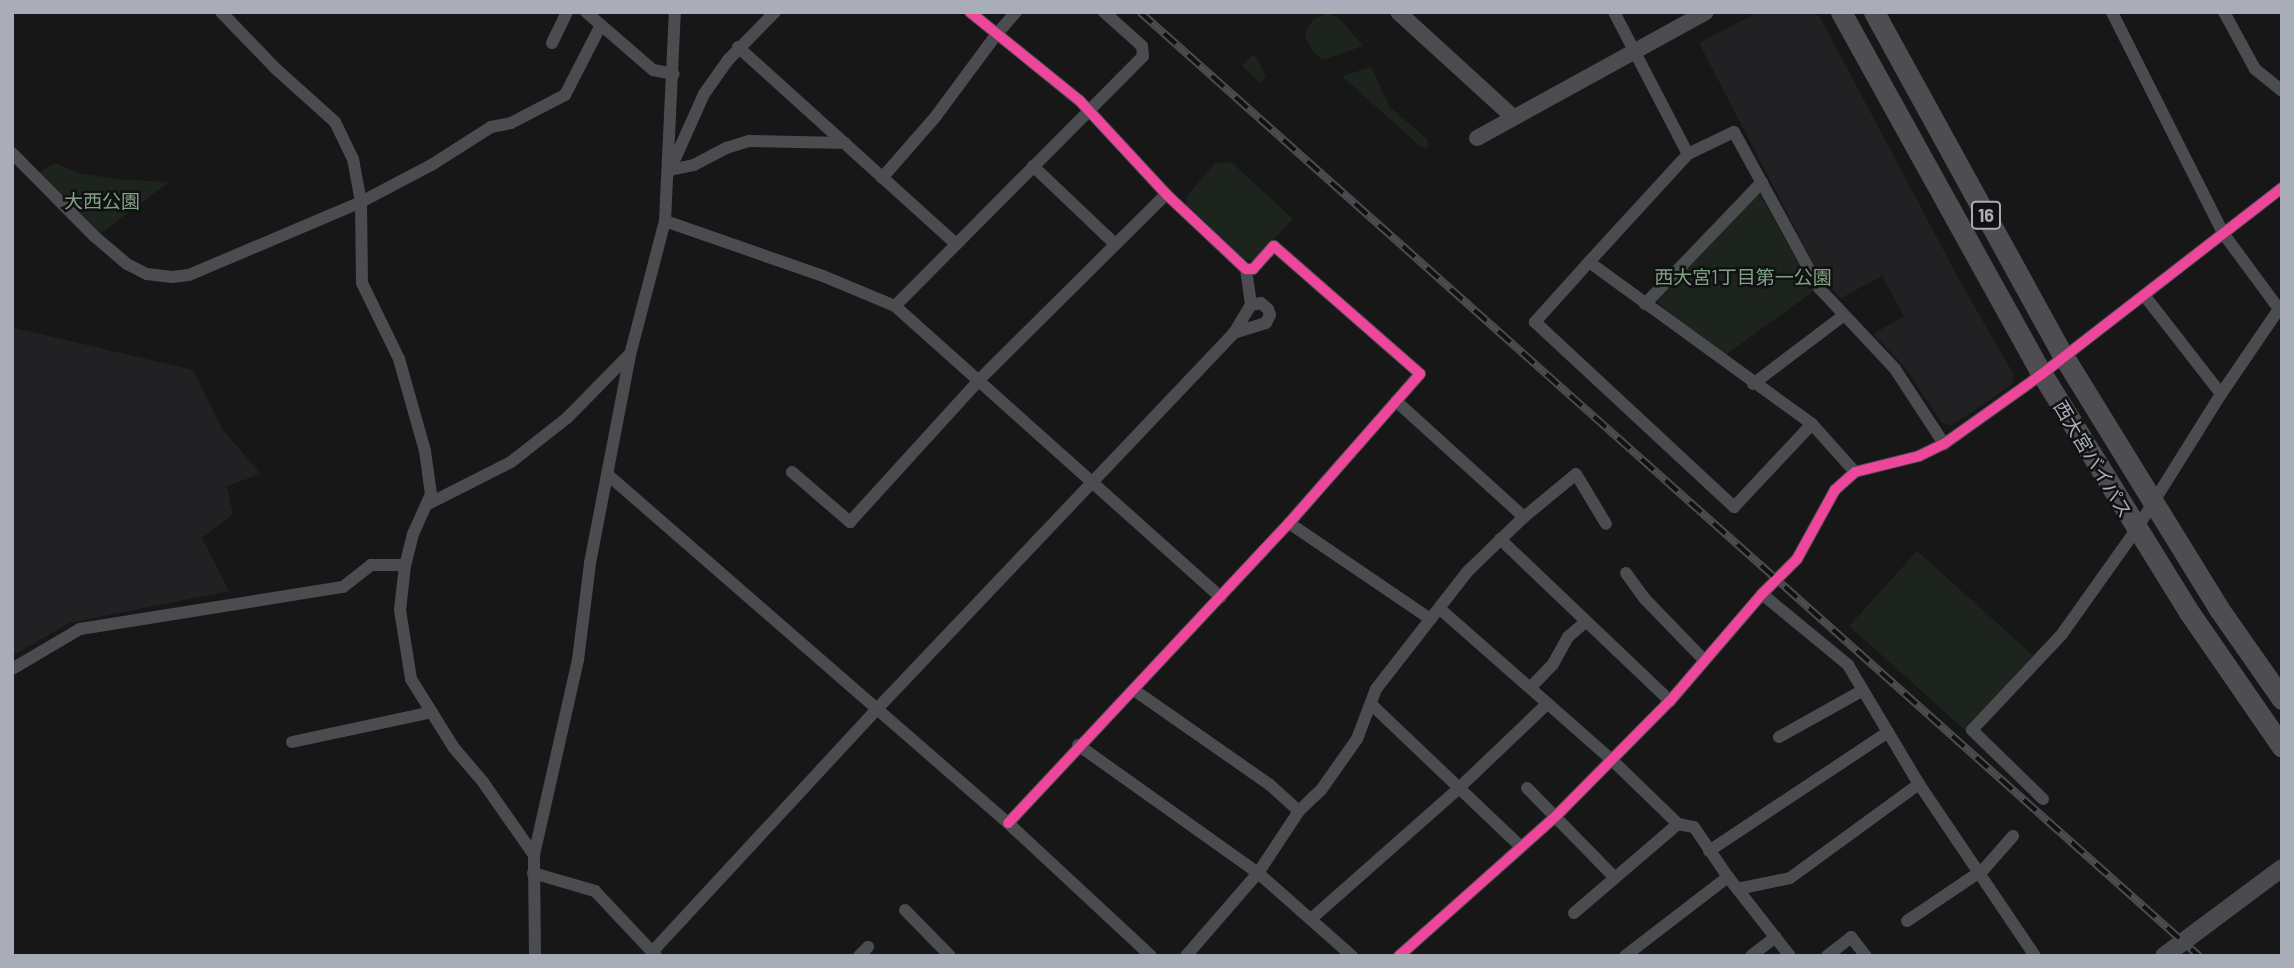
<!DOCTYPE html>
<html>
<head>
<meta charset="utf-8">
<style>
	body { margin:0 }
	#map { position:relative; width:2294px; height:968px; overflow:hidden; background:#171717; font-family:Barlow,"Noto Sans JP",sans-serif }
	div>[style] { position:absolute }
	.built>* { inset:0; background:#212123 }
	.green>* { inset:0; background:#1d241e; transform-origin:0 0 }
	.minor>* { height:12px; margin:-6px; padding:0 6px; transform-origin:6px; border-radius:6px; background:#4b4c50 }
	.tertiary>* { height:16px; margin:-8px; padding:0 8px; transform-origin:8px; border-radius:8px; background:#4b4c50 }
	.secondary>* { height:18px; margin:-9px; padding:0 9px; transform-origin:9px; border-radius:9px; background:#4a4a4e }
	.trunk>* { height:21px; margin:-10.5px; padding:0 10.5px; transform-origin:10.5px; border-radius:10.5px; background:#4e4e52 }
	.rail>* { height:8px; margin-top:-4px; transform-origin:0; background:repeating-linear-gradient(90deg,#111113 0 16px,#4b4c4f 0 32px); box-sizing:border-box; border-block:2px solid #4b4c4f }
	.cycleway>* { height:10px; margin:-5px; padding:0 5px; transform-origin:5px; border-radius:5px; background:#ed469a }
	span { translate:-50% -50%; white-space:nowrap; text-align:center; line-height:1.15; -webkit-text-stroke:5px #111113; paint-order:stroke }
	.shield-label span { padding:2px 5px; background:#111113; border:2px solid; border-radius:5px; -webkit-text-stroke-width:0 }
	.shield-label { font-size:18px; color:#a8adb8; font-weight:700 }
	.park-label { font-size:19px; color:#7fa381 }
	.street-label { font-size:19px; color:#a8adb8 }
	.frame { position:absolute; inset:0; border:14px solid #a8adb8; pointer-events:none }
</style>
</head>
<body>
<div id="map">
	<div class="built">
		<div style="clip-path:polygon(1758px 12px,1807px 12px,1820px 17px,1962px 285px,2014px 375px,2012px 385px,1951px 426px,1942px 423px,1904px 366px,1873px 334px,1904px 316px,1882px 276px,1841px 298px,1822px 280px,1699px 43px)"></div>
		<div style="clip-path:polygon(15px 328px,193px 370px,222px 429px,261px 474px,227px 486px,233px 514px,202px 538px,229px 591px,69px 623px,12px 656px,12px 330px)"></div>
	</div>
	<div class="green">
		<div style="clip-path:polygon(1328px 13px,1340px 19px,1363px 46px,1322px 60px,1313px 52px,1305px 36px,1306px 30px,1314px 19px)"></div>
		<div style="clip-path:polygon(1254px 54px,1266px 76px,1260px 83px,1242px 66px)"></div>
		<div style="clip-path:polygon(1371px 67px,1390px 107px,1428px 140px,1428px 147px,1422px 148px,1344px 78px,1343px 76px)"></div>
		<div style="clip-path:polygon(1231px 162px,1293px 219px,1253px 261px,1244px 259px,1186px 204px,1188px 195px,1215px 163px)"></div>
		<div style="clip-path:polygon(55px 163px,78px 173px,116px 179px,169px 182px,100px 234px,38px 173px)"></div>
		<div style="clip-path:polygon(1759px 193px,1814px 291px,1724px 356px,1659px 304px,1656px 296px)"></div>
		<div style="left:1917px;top:551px;width:156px;height:101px;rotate:42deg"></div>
	</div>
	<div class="minor">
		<div style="left:221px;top:12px;width:79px;rotate:46deg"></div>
		<div style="left:276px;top:69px;width:79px;rotate:41.9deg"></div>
		<div style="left:335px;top:122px;width:41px;rotate:64.1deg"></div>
		<div style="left:353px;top:159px;width:44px;rotate:79.5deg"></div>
		<div style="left:361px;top:202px;width:81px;rotate:89.3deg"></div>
		<div style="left:362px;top:283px;width:85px;rotate:64deg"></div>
		<div style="left:399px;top:359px;width:96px;rotate:74.2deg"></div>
		<div style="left:425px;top:451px;width:43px;rotate:82.1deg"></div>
		<div style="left:431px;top:494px;width:44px;rotate:114.2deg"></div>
		<div style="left:413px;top:534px;width:32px;rotate:104deg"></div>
		<div style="left:405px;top:565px;width:45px;rotate:96.3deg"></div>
		<div style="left:400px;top:610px;width:70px;rotate:80.9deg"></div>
		<div style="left:411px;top:679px;width:81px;rotate:58.1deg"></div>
		<div style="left:454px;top:748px;width:45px;rotate:49.5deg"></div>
		<div style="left:483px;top:782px;width:89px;rotate:55.1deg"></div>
		<div style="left:586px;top:12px;width:89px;rotate:40.9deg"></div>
		<div style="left:653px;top:70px;width:21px;rotate:11deg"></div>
		<div style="left:970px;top:12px;width:141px;rotate:39deg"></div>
		<div style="left:1080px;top:101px;width:127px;rotate:47.2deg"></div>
		<div style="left:1166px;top:194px;width:110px;rotate:43.2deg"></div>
		<div style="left:1246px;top:269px;width:7px"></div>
		<div style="left:1253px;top:269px;width:31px;rotate:-48deg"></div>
		<div style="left:1274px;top:246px;width:194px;rotate:41.2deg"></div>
		<div style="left:1420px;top:374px;width:198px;rotate:131.3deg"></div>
		<div style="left:1289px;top:523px;width:411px;rotate:133.1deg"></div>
		<div style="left:1614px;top:12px;width:160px;rotate:62.5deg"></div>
		<div style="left:1688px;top:154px;width:51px;rotate:-25.6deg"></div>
		<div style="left:1734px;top:132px;width:179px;rotate:61.3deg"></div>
		<div style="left:1820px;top:289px;width:110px;rotate:46.8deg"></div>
		<div style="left:1895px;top:369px;width:90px;rotate:56.8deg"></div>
		<div style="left:2224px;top:12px;width:65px;rotate:61.5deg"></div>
		<div style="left:2255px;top:69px;width:35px;rotate:39deg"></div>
		<div style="left:552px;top:43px;width:34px;rotate:-64deg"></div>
		<div style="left:738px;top:47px;width:292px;rotate:42.1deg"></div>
		<div style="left:12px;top:153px;width:117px;rotate:45.3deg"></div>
		<div style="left:94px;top:236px;width:43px;rotate:40.3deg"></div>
		<div style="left:127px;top:264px;width:22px;rotate:27deg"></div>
		<div style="left:147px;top:274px;width:25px;rotate:7deg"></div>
		<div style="left:172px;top:277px;width:17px;rotate:-7deg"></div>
		<div style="left:189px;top:275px;width:187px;rotate:-23deg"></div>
		<div style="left:361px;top:202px;width:81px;rotate:-27.8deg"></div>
		<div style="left:433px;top:164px;width:69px;rotate:-32.5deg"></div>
		<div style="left:491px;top:127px;width:20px;rotate:-11deg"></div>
		<div style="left:511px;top:123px;width:61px;rotate:-27.4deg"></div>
		<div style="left:565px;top:95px;width:79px;rotate:-62.8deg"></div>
		<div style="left:1688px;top:154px;width:147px;rotate:132.5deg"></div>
		<div style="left:1589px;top:262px;width:276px;rotate:36deg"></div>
		<div style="left:1812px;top:424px;width:64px;rotate:48.1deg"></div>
		<div style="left:674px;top:161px;width:73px;rotate:-65.9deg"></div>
		<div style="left:704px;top:94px;width:42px;rotate:-54.8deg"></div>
		<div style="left:728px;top:60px;width:67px;rotate:-45.6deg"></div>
		<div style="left:1033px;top:166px;width:113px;rotate:43.6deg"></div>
		<div style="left:670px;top:170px;width:25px;rotate:-12deg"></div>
		<div style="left:694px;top:165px;width:36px;rotate:-28deg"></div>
		<div style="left:726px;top:148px;width:24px;rotate:-17deg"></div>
		<div style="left:749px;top:141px;width:96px;rotate:1.2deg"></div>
		<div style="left:882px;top:178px;width:82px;rotate:-48.9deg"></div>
		<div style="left:936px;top:116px;width:101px;rotate:-53.5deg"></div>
		<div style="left:996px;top:35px;width:30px;rotate:-49deg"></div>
		<div style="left:665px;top:221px;width:167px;rotate:19.2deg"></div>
		<div style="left:823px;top:276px;width:78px;rotate:22.6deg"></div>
		<div style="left:895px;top:306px;width:437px;rotate:41.8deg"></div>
		<div style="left:1589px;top:262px;width:81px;rotate:132deg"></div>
		<div style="left:1535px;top:322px;width:272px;rotate:42.9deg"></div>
		<div style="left:1734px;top:507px;width:114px;rotate:-46.8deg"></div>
		<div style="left:1246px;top:269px;width:36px;rotate:82deg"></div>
		<div style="left:2144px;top:295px;width:125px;rotate:52.1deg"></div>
		<div style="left:1645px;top:304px;width:169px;rotate:-46.2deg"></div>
		<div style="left:895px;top:306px;width:352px;rotate:-45.2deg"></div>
		<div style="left:1143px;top:56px;width:10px;rotate:-96deg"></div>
		<div style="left:1142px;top:46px;width:51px;rotate:-138.2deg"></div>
		<div style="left:1753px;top:384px;width:113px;rotate:-37.1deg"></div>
		<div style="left:1396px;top:401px;width:173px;rotate:42.2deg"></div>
		<div style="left:792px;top:472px;width:77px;rotate:40.8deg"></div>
		<div style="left:850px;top:522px;width:192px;rotate:-47.7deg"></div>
		<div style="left:979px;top:380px;width:264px;rotate:-44.8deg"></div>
		<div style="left:607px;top:474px;width:532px;rotate:41.03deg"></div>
		<div style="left:1008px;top:823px;width:195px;rotate:42.9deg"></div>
		<div style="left:426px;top:505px;width:95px;rotate:-26.8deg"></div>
		<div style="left:511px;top:462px;width:71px;rotate:-38.2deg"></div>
		<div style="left:567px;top:418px;width:88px;rotate:-45.5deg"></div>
		<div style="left:1289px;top:523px;width:171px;rotate:34.2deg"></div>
		<div style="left:1500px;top:539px;width:235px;rotate:43.6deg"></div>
		<div style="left:1626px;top:573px;width:32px;rotate:54deg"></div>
		<div style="left:1645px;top:599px;width:85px;rotate:46deg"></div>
		<div style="left:1762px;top:594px;width:112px;rotate:39.5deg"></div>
		<div style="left:1848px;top:665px;width:139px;rotate:59.2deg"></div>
		<div style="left:1919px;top:784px;width:207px;rotate:56deg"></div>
		<div style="left:1440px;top:609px;width:229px;rotate:41.3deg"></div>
		<div style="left:1612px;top:760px;width:92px;rotate:44.1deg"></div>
		<div style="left:1678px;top:824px;width:16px;rotate:11deg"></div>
		<div style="left:1694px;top:827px;width:60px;rotate:55.8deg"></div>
		<div style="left:1728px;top:877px;width:100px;rotate:51.9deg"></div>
		<div style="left:12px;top:669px;width:79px;rotate:-30.5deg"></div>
		<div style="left:80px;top:629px;width:266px;rotate:-9.1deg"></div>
		<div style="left:343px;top:587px;width:36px;rotate:-38deg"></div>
		<div style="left:371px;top:565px;width:34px"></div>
		<div style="left:1530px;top:688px;width:33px;rotate:-46deg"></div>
		<div style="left:1553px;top:664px;width:31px;rotate:-61deg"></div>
		<div style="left:1568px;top:637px;width:23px;rotate:-41deg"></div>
		<div style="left:1134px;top:690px;width:166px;rotate:34.9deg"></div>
		<div style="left:1270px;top:785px;width:39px;rotate:42deg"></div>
		<div style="left:1372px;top:705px;width:206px;rotate:43.6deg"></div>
		<div style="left:1779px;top:737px;width:96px;rotate:-29.2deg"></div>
		<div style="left:292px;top:742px;width:143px;rotate:-12.1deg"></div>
		<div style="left:1078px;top:745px;width:221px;rotate:35.4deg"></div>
		<div style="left:1258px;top:873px;width:125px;rotate:41.4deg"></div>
		<div style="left:1527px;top:788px;width:126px;rotate:45.6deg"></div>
		<div style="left:2043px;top:799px;width:99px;rotate:-135.8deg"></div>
		<div style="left:1972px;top:730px;width:132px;rotate:-46.8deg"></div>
		<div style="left:2062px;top:634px;width:128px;rotate:-54.6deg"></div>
		<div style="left:2136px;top:530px;width:160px;rotate:-58deg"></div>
		<div style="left:2221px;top:394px;width:103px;rotate:-55.7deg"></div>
		<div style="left:2279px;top:309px;width:94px;rotate:-126.4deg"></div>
		<div style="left:2223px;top:233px;width:247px;rotate:-116.7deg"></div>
		<div style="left:1709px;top:851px;width:215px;rotate:-33.6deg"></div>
		<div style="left:533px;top:873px;width:65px;rotate:16.2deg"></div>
		<div style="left:595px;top:891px;width:89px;rotate:46.8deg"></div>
		<div style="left:1737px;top:889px;width:54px;rotate:-11.7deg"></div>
		<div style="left:1790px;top:878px;width:160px;rotate:-36.1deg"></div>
		<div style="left:905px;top:910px;width:64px;rotate:45.6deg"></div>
		<div style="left:1574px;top:913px;width:137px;rotate:-40.6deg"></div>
		<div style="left:1311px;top:919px;width:199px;rotate:-41.5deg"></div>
		<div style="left:1460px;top:787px;width:120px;rotate:-43.7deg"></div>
		<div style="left:1907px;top:921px;width:93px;rotate:-34deg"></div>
		<div style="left:1984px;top:869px;width:44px;rotate:-48.7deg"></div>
		<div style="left:652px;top:952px;width:330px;rotate:-47.2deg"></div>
		<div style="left:876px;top:710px;width:520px;rotate:-46.48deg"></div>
		<div style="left:1234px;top:333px;width:33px;rotate:-59deg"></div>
		<div style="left:1251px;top:305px;width:10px;rotate:-11deg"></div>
		<div style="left:1261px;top:303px;width:9px;rotate:41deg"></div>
		<div style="left:1268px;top:309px;width:6px;rotate:72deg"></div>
		<div style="left:1270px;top:315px;width:9px;rotate:117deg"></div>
		<div style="left:1266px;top:323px;width:34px;rotate:163deg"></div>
		<div style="left:535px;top:956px;width:101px;rotate:-90.6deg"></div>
		<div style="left:534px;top:855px;width:200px;rotate:-77.3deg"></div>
		<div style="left:578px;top:660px;width:98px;rotate:-82.9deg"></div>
		<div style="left:590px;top:563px;width:212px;rotate:-79.1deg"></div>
		<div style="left:630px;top:355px;width:138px;rotate:-75.4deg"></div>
		<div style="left:665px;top:221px;width:209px;rotate:-87.3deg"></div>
		<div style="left:859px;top:956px;width:13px;rotate:-45deg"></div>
		<div style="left:1186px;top:956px;width:110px;rotate:-49.1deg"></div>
		<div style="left:1258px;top:873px;width:74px;rotate:-56.5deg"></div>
		<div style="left:1299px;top:811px;width:30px;rotate:-44deg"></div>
		<div style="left:1321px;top:790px;width:62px;rotate:-54.8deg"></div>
		<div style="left:1357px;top:739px;width:53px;rotate:-69.2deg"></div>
		<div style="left:1376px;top:689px;width:148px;rotate:-52.1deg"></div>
		<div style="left:1467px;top:572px;width:79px;rotate:-44deg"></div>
		<div style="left:1524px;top:517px;width:67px;rotate:-39.6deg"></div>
		<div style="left:1576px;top:474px;width:58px;rotate:59deg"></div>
		<div style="left:1399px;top:956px;width:210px;rotate:-41.7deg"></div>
		<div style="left:1556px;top:816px;width:162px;rotate:-45.3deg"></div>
		<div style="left:1670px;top:701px;width:141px;rotate:-49.3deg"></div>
		<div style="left:1762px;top:594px;width:49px;rotate:-45deg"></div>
		<div style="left:1797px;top:559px;width:79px;rotate:-61.2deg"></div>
		<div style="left:1835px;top:490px;width:27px;rotate:-42deg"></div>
		<div style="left:1855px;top:472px;width:66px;rotate:-14deg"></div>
		<div style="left:1919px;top:456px;width:28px;rotate:-26deg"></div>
		<div style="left:1944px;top:444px;width:120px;rotate:-35.5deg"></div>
		<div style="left:2042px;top:374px;width:304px;rotate:-37.8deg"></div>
		<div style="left:1625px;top:956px;width:130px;rotate:-37.5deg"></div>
		<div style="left:1751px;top:956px;width:31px;rotate:-38deg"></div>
		<div style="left:1827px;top:956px;width:31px;rotate:-38deg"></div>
		<div style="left:1851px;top:937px;width:24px;rotate:52deg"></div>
	</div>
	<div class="tertiary">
		<div style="left:1398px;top:12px;width:156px;rotate:42.4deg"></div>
		<div style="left:1477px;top:138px;width:261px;rotate:-28.8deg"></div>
	</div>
	<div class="secondary">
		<div style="left:2164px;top:956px;width:147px;rotate:-36.7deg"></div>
	</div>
	<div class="trunk">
		<div style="left:1841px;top:12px;width:414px;rotate:61deg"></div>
		<div style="left:2042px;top:374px;width:280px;rotate:58.3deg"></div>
		<div style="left:2189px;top:612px;width:164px;rotate:55.4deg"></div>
		<div style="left:1874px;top:12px;width:394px;rotate:61.2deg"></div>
		<div style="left:2064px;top:357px;width:296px;rotate:58.4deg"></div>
		<div style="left:2219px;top:609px;width:110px;rotate:55deg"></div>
	</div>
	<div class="rail">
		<div style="left:1140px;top:12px;width:1419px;rotate:41.71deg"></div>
	</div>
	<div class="cycleway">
		<div style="left:970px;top:12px;width:141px;rotate:39deg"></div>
		<div style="left:1080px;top:101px;width:127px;rotate:47.2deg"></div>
		<div style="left:1166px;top:194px;width:110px;rotate:43.2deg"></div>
		<div style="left:1246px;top:269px;width:7px"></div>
		<div style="left:1253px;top:269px;width:31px;rotate:-48deg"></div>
		<div style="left:1274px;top:246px;width:194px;rotate:41.2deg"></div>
		<div style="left:1420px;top:374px;width:198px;rotate:131.3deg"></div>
		<div style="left:1289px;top:523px;width:411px;rotate:133.1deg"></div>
		<div style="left:1399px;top:956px;width:210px;rotate:-41.7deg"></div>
		<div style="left:1556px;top:816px;width:162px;rotate:-45.3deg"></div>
		<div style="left:1670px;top:701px;width:141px;rotate:-49.3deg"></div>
		<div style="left:1762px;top:594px;width:49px;rotate:-45deg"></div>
		<div style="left:1797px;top:559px;width:79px;rotate:-61.2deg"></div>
		<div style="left:1835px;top:490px;width:27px;rotate:-42deg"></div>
		<div style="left:1855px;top:472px;width:66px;rotate:-14deg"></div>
		<div style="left:1919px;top:456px;width:28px;rotate:-26deg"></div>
		<div style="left:1944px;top:444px;width:120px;rotate:-35.5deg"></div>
		<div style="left:2042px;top:374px;width:304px;rotate:-37.8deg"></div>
	</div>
	<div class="shield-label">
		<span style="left:1986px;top:215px">16</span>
	</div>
	<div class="park-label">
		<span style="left:102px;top:201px">大西公園</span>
		<span style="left:1743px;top:277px">西大宮1丁目第一公園</span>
	</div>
	<div class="street-label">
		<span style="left:2093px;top:459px;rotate:59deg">西大宮バイパス</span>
	</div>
	<div class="frame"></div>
</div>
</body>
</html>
